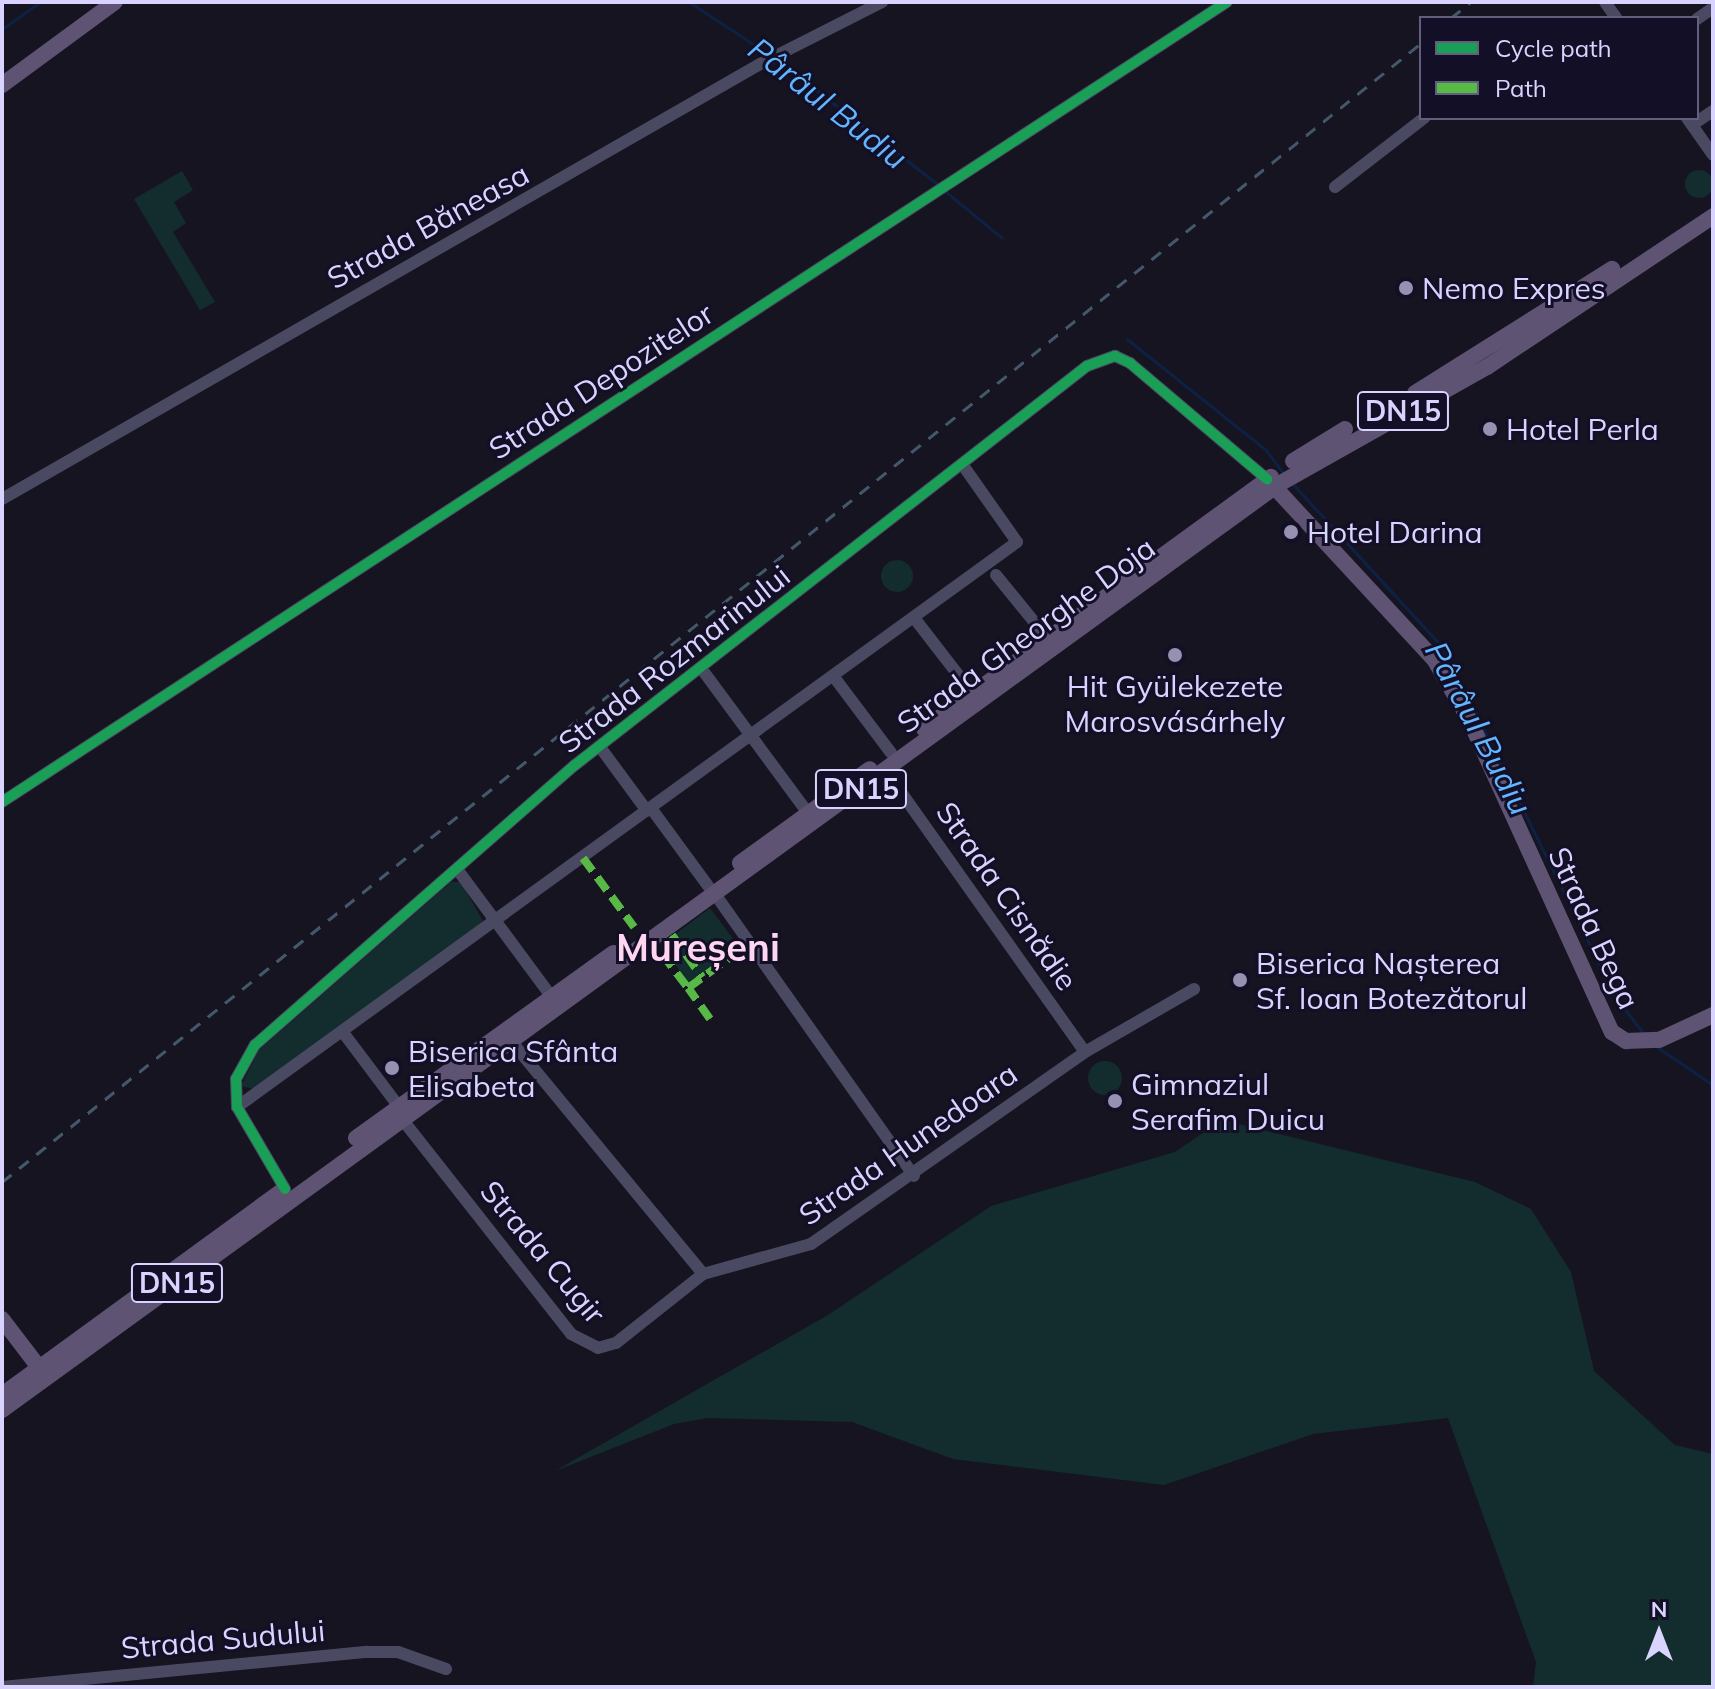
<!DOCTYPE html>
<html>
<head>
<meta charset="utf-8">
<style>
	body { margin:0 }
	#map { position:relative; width:1715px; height:1689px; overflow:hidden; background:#161421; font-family:Mulish,sans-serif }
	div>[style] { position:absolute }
	.green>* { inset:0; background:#132c2d; transform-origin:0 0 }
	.round { border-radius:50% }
	.stream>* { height:3px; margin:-1.5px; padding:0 1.5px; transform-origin:1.5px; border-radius:1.5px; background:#0d2144 }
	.minor>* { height:12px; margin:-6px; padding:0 6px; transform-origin:6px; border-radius:6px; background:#4a4962 }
	.major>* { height:16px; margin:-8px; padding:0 8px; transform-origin:8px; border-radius:8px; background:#5e5373 }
	.rail>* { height:3px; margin-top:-1.5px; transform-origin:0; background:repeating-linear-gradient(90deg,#43596b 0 12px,transparent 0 22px) }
	.quiet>* { height:8px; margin-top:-4px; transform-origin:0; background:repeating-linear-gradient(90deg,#58b947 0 16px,transparent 0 24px) }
	.cycleway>* { height:10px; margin:-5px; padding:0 5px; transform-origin:5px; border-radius:5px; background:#1a9f57 }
	.dots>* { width:22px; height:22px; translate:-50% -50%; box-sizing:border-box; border:4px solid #130f26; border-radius:50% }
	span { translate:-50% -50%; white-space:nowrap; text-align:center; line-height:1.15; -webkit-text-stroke:6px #130f26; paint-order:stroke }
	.shield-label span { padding:2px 6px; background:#130f26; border:2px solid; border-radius:6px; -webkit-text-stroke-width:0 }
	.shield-label { font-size:28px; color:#d9d4ff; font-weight:700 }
	.street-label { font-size:30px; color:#d9d4ff }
	.poi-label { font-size:30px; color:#d9d4ff }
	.left { translate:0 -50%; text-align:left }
	.water-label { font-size:32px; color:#62b6ff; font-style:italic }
	.district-label { font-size:38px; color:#ffd6f0; font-weight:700 }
	.frame { position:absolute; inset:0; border:4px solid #d9d4ff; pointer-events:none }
	.legend { position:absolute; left:1419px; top:16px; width:280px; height:104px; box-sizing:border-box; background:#130f26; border:2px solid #625e7d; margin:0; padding:10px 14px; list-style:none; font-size:24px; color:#d9d4ff }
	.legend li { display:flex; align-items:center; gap:16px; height:40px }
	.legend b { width:40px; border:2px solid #625e7d }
	.north { position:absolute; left:1619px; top:1593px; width:80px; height:80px; -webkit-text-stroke:6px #130f26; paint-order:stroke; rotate:0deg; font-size:22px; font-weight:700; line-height:32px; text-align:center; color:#d9d4ff }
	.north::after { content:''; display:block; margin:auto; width:28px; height:36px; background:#d9d4ff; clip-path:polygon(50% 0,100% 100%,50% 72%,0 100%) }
</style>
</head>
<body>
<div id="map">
	<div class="green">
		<div class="round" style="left:1685px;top:170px;width:28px;height:28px"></div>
		<div style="clip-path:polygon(182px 171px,193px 190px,174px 202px,186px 223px,173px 232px,215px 302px,200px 310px,134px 199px)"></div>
		<div class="round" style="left:881px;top:560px;width:32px;height:32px"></div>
		<div style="clip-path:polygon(451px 882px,461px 882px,484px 923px,254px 1089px,241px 1086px,259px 1050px)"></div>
		<div style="left:710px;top:908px;width:49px;height:62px;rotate:53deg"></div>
		<div class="round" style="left:1088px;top:1061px;width:34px;height:34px"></div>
		<div style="clip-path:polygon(1222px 1120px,1475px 1182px,1531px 1209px,1571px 1272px,1594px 1371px,1675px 1445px,1713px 1454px,1713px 1687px,1533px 1687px,1536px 1662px,1448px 1418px,1313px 1434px,1164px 1485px,953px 1459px,852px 1422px,708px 1418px,674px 1424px,555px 1471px,828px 1315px,991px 1206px,1175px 1152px)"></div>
	</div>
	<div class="stream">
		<div style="left:689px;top:2px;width:97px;rotate:33.2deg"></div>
		<div style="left:2px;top:29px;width:47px;rotate:-35.4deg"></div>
		<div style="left:776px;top:59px;width:204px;rotate:37.8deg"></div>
		<div style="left:946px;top:192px;width:72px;rotate:39.4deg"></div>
		<div style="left:1127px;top:339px;width:176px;rotate:38.6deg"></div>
		<div style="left:1265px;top:449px;width:30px;rotate:53deg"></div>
		<div style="left:1291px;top:482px;width:226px;rotate:47.5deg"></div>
		<div style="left:1444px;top:649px;width:389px;rotate:63.8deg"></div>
		<div style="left:1616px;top:998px;width:44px;rotate:52.4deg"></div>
		<div style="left:1657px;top:1047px;width:68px;rotate:34.2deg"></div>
	</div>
	<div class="minor">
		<div style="left:1605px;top:2px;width:19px;rotate:55deg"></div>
		<div style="left:1697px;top:19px;width:19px;rotate:-35deg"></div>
		<div style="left:1687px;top:118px;width:45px;rotate:54.9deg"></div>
		<div style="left:1692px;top:125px;width:25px;rotate:-34deg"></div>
		<div style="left:1335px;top:187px;width:113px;rotate:-37.8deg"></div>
		<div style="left:2px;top:499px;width:874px;rotate:-29.85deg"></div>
		<div style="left:760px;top:64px;width:137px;rotate:-26.9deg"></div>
		<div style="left:996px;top:575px;width:89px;rotate:50.9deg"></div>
		<div style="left:915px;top:619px;width:95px;rotate:52.3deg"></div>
		<div style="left:701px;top:668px;width:180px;rotate:53.6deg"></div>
		<div style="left:834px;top:677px;width:95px;rotate:53.1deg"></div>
		<div style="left:600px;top:747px;width:79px;rotate:53.7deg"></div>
		<div style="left:886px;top:771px;width:344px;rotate:54.7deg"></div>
		<div style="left:2px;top:802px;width:1463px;rotate:-33.15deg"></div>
		<div style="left:651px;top:808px;width:97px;rotate:53.8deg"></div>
		<div style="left:457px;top:869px;width:158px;rotate:53.5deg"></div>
		<div style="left:715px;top:894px;width:345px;rotate:54.8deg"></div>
		<div style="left:342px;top:1031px;width:95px;rotate:53.1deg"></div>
		<div style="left:507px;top:1036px;width:308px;rotate:50.5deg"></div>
		<div style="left:237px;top:1107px;width:963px;rotate:-35.92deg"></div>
		<div style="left:1017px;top:542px;width:92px;rotate:-125.2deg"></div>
		<div style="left:402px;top:1119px;width:273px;rotate:51.8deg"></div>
		<div style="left:571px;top:1334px;width:30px;rotate:27deg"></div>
		<div style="left:598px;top:1348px;width:19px;rotate:-16deg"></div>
		<div style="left:616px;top:1343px;width:111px;rotate:-38.4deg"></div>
		<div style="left:703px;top:1274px;width:112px;rotate:-15.5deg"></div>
		<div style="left:811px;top:1244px;width:335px;rotate:-35deg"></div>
		<div style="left:1085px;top:1052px;width:126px;rotate:-30deg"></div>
		<div style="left:285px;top:1189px;width:95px;rotate:-120.3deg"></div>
		<div style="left:237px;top:1107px;width:28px;rotate:-92deg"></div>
		<div style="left:236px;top:1079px;width:39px;rotate:-61deg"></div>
		<div style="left:255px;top:1045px;width:425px;rotate:-41.2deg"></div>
		<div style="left:575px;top:765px;width:649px;rotate:-37.93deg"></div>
		<div style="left:1087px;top:366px;width:30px;rotate:-20deg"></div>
		<div style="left:1115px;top:356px;width:17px;rotate:25deg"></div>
		<div style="left:1130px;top:363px;width:180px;rotate:40.3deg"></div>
		<div style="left:2px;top:1687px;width:367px;rotate:-5.5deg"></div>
		<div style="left:367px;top:1652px;width:31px"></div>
		<div style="left:398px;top:1652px;width:51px;rotate:19.5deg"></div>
	</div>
	<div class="major">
		<div style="left:2px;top:85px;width:140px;rotate:-36.3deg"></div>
		<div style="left:1415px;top:393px;width:233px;rotate:-32.2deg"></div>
		<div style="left:1293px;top:461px;width:61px;rotate:-31.6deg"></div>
		<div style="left:1268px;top:480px;width:244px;rotate:47.2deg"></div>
		<div style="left:1434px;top:659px;width:72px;rotate:59.9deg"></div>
		<div style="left:1470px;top:721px;width:342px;rotate:65.5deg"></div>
		<div style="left:1612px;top:1032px;width:17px;rotate:33deg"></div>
		<div style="left:1626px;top:1041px;width:33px;rotate:-2deg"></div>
		<div style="left:1659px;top:1040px;width:60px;rotate:-24.8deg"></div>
		<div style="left:924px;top:729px;width:429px;rotate:-36deg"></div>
		<div style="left:740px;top:863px;width:160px;rotate:-35.9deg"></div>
		<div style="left:356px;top:1138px;width:317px;rotate:-35.7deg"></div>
		<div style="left:2px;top:1319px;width:69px;rotate:52.6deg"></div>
		<div style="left:2px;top:1395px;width:346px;rotate:-36.1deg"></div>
		<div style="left:2px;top:1410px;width:1577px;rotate:-35.95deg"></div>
		<div style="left:1279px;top:484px;width:239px;rotate:-29.4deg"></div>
		<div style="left:1487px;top:367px;width:272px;rotate:-33.7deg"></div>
	</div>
	<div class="rail">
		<div style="left:1451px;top:18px;width:26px;rotate:-39deg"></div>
		<div style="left:2px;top:1182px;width:1820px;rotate:-38.75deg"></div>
	</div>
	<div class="quiet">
		<div style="left:583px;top:858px;width:86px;rotate:53.5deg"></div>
		<div style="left:672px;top:935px;width:52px;rotate:54.5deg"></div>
		<div style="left:662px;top:954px;width:43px;rotate:52.6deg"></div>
		<div style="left:710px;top:1019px;width:38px;rotate:-125deg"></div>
		<div style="left:688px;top:988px;width:68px;rotate:-36deg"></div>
	</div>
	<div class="cycleway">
		<div style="left:2px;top:802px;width:1463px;rotate:-33.15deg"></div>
		<div style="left:285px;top:1189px;width:95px;rotate:-120.3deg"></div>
		<div style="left:237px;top:1107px;width:28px;rotate:-92deg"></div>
		<div style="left:236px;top:1079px;width:39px;rotate:-61deg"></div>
		<div style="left:255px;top:1045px;width:425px;rotate:-41.2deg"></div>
		<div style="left:575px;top:765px;width:649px;rotate:-37.93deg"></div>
		<div style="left:1087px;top:366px;width:30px;rotate:-20deg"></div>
		<div style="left:1115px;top:356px;width:17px;rotate:25deg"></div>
		<div style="left:1130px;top:363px;width:180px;rotate:40.3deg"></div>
	</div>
	<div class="dots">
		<div style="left:1406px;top:288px;background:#9591b1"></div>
		<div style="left:1490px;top:429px;background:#9591b1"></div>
		<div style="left:1291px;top:532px;background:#9591b1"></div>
		<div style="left:1175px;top:655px;background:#9591b1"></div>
		<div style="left:1240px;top:980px;background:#9591b1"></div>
		<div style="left:392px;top:1068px;background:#9591b1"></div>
		<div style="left:1115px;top:1101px;background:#9591b1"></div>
	</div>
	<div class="shield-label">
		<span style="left:1403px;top:411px">DN15</span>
		<span style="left:861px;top:789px">DN15</span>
		<span style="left:177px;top:1283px">DN15</span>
	</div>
	<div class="street-label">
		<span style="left:428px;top:226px;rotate:-29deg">Strada Băneasa</span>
		<span style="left:601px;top:381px;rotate:-33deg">Strada Depozitelor</span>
		<span style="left:1026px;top:635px;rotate:-36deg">Strada Gheorghe Doja</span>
		<span style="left:674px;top:659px;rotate:-38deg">Strada Rozmarinului</span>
		<span style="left:1007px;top:896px;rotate:55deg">Strada Cisnădie</span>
		<span style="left:1594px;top:928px;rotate:65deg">Strada Bega</span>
		<span style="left:908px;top:1144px;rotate:-35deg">Strada Hunedoara</span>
		<span style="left:543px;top:1252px;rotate:50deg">Strada Cugir</span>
		<span style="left:223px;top:1639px;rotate:-5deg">Strada Sudului</span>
	</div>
	<div class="poi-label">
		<span class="left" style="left:1422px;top:288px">Nemo Expres</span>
		<span class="left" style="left:1506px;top:429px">Hotel Perla</span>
		<span class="left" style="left:1307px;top:532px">Hotel Darina</span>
		<span style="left:1175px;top:703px">Hit Gyülekezete<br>Marosvásárhely</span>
		<span class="left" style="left:1256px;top:980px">Biserica Nașterea<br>Sf. Ioan Botezătorul</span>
		<span class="left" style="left:408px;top:1068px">Biserica Sfânta<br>Elisabeta</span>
		<span class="left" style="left:1131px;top:1101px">Gimnaziul<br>Serafim Duicu</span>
	</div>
	<div class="water-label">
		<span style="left:828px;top:103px;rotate:38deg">Pârâul Budiu</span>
		<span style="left:1479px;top:728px;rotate:62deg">Pârâul Budiu</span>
	</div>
	<div class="district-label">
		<span style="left:698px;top:948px">Mureșeni</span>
	</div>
	<div class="frame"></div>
	<ul class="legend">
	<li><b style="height:10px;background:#1a9f57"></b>Cycle path</li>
	<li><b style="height:10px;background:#58b947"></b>Path</li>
	</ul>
	<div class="north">N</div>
</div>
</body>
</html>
